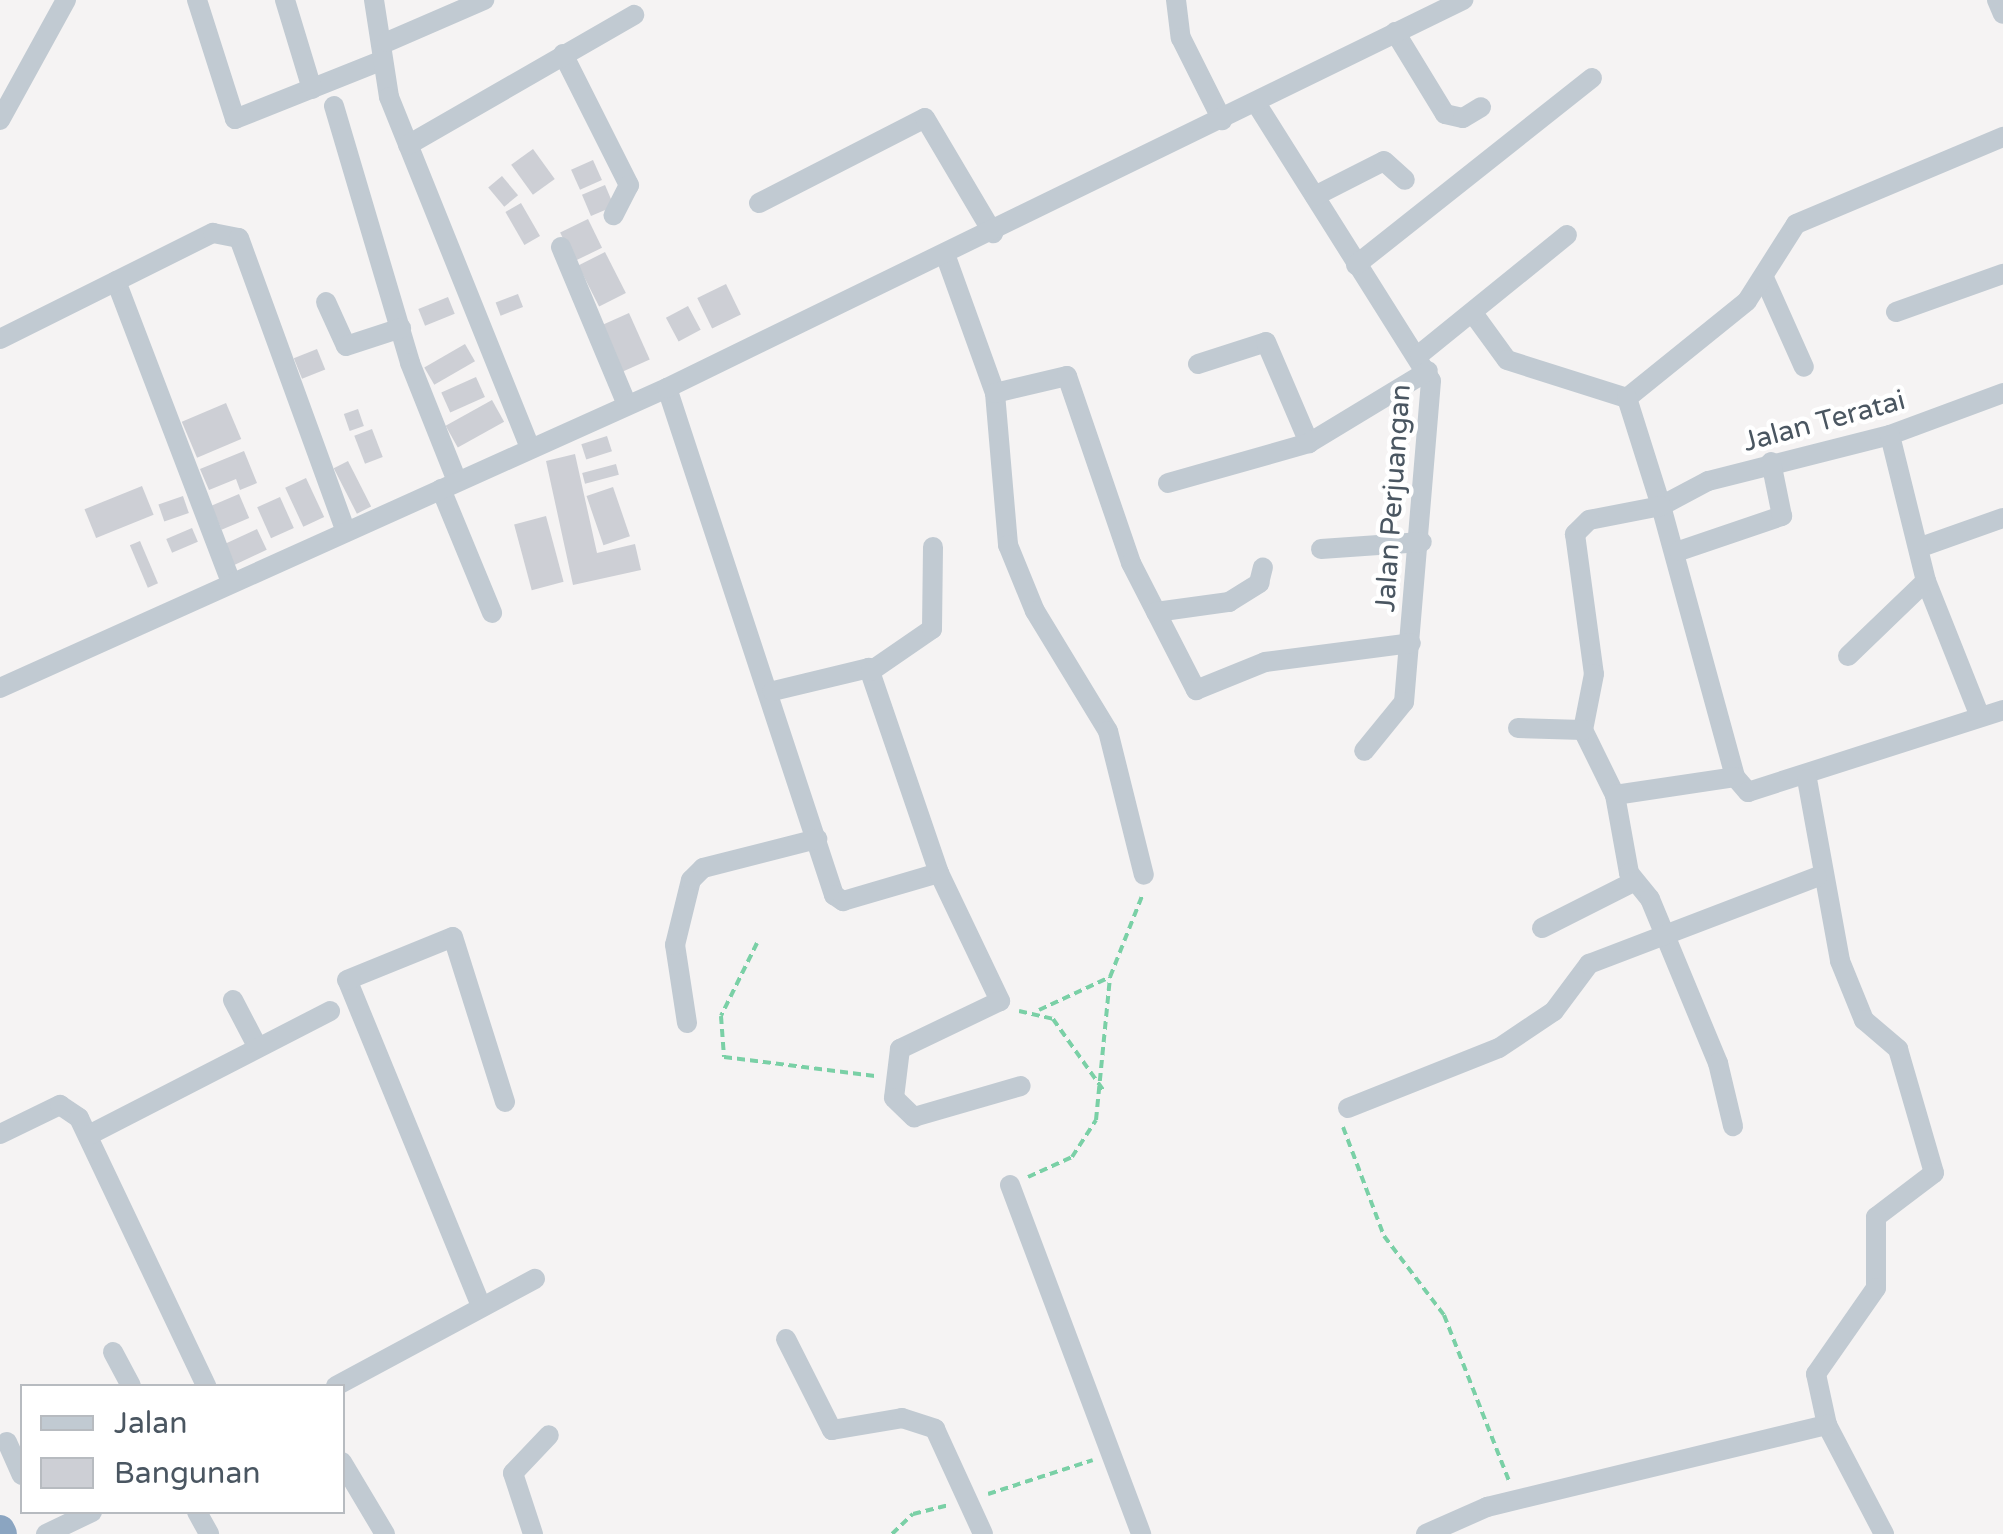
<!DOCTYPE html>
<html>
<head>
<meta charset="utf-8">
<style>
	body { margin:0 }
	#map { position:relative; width:2003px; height:1534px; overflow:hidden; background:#f5f3f3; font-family:"Varela Round",sans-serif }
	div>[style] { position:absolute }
	.building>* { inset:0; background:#cdcfd5; transform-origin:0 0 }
	.path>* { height:4px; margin-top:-2px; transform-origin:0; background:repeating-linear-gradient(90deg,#7ad0a6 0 8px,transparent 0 13px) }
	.minor>* { height:20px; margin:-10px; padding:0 10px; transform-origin:10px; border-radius:10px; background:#c1cad2 }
	.highway>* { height:30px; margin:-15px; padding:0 15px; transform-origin:15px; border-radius:15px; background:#8ba5c1 }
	span { translate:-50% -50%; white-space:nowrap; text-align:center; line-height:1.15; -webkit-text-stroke:9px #fff; paint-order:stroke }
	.street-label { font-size:28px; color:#4a5661 }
	.legend { position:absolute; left:20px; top:1384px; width:325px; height:130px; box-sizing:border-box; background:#fff; border:2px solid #b7bbc0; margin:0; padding:12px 18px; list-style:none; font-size:30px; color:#4a5661 }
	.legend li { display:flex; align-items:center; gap:20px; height:50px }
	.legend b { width:50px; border:2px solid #b7bbc0 }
</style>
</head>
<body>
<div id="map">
	<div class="building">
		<div style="left:533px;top:149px;width:37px;height:27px;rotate:54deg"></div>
		<div style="left:593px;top:160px;width:22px;height:24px;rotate:66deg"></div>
		<div style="left:502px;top:176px;width:25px;height:18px;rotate:50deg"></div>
		<div style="left:605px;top:185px;width:23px;height:25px;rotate:67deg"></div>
		<div style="left:521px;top:203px;width:38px;height:18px;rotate:60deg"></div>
		<div style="left:588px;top:219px;width:32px;height:31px;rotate:64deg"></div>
		<div style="left:605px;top:252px;width:46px;height:30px;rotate:63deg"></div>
		<div style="left:726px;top:284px;width:34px;height:32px;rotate:64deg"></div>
		<div style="left:518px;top:294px;width:14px;height:24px;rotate:69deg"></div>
		<div style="left:448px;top:297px;width:18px;height:32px;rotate:68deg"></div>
		<div style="left:688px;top:306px;width:27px;height:25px;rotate:62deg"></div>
		<div style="left:629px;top:313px;width:51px;height:30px;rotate:66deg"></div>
		<div style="left:465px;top:344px;width:20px;height:47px;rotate:60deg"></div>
		<div style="left:317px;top:349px;width:22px;height:25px;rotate:68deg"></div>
		<div style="left:476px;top:377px;width:22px;height:38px;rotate:66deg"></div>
		<div style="left:492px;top:400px;width:25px;height:53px;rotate:61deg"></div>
		<div style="left:226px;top:403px;width:39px;height:48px;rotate:67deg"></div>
		<div style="left:358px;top:409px;width:18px;height:15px;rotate:71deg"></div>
		<div style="left:372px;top:429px;width:30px;height:19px;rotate:69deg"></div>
		<div style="left:607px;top:436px;width:16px;height:27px;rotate:72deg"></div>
		<div style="clip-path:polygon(244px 451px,257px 483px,240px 490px,236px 479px,209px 490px,200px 469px)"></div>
		<div style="clip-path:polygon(575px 454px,597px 553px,635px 544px,641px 570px,573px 585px,546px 461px)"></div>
		<div style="left:348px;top:461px;width:51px;height:16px;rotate:63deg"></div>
		<div style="left:616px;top:464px;width:11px;height:35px;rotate:75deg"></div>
		<div style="left:306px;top:478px;width:43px;height:23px;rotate:65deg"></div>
		<div style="left:142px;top:486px;width:31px;height:62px;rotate:68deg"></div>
		<div style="left:613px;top:487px;width:52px;height:28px;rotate:71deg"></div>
		<div style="left:239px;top:494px;width:26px;height:30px;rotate:67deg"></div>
		<div style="left:183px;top:496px;width:18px;height:26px;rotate:71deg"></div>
		<div style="left:280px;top:497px;width:34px;height:25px;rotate:66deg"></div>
		<div style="left:546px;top:516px;width:68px;height:33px;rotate:75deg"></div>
		<div style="left:192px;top:528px;width:15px;height:28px;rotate:67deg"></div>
		<div style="left:257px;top:529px;width:23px;height:41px;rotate:65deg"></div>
		<div style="left:140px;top:541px;width:46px;height:11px;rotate:67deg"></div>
	</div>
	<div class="path">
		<div style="left:757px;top:943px;width:81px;rotate:116.3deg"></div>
		<div style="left:721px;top:1016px;width:41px;rotate:85.8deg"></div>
		<div style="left:724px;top:1057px;width:152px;rotate:7.2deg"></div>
		<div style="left:1039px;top:1010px;width:78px;rotate:-24.9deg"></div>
		<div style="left:1019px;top:1011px;width:35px;rotate:13deg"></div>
		<div style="left:1053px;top:1019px;width:88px;rotate:54.7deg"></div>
		<div style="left:1343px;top:1127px;width:116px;rotate:69.4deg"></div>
		<div style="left:1384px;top:1236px;width:99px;rotate:52.8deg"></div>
		<div style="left:1444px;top:1315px;width:178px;rotate:68.6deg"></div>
		<div style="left:1028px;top:1177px;width:48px;rotate:-24.4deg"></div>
		<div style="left:1072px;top:1157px;width:44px;rotate:-57deg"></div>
		<div style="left:1096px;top:1120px;width:144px;rotate:-84.4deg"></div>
		<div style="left:1110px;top:977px;width:87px;rotate:-68.4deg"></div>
		<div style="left:988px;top:1494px;width:110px;rotate:-17.9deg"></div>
		<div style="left:892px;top:1534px;width:29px;rotate:-44deg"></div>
		<div style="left:913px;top:1514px;width:38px;rotate:-14deg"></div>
	</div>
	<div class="minor">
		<div style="left:197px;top:0;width:125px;rotate:72.3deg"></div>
		<div style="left:235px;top:119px;width:154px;rotate:-21.7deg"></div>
		<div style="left:285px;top:0;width:93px;rotate:73.1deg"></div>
		<div style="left:374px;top:0;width:98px;rotate:81.2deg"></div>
		<div style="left:389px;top:97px;width:378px;rotate:68.1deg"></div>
		<div style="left:1176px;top:0;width:38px;rotate:83deg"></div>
		<div style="left:1181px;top:38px;width:92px;rotate:63.4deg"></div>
		<div style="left:1997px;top:0;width:15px;rotate:67deg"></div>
		<div style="left:1395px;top:32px;width:96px;rotate:58.6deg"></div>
		<div style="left:1445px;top:114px;width:18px;rotate:13deg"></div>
		<div style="left:1463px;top:118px;width:21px;rotate:-31deg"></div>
		<div style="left:387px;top:42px;width:106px;rotate:-23.4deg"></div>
		<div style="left:563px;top:54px;width:147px;rotate:63.3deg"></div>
		<div style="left:629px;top:185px;width:34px;rotate:117deg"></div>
		<div style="left:1256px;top:103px;width:328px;rotate:57.8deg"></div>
		<div style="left:1431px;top:381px;width:322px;rotate:94.8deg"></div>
		<div style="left:1404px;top:702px;width:63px;rotate:129.2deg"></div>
		<div style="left:334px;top:106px;width:268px;rotate:73.5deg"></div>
		<div style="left:410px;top:363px;width:127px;rotate:68.3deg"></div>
		<div style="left:0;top:120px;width:137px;rotate:-61.2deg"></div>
		<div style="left:408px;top:145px;width:261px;rotate:-29.9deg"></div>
		<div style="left:1315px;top:196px;width:77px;rotate:-26.9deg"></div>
		<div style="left:1384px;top:161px;width:28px;rotate:42deg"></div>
		<div style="left:759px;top:203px;width:186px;rotate:-27.1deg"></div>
		<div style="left:925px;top:118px;width:134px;rotate:59.4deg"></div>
		<div style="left:561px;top:247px;width:171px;rotate:67.3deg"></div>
		<div style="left:945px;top:254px;width:148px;rotate:70.2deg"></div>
		<div style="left:995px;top:393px;width:153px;rotate:85.1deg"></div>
		<div style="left:1008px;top:545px;width:71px;rotate:67.8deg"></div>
		<div style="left:1035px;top:611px;width:140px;rotate:58.7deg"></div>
		<div style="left:1108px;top:731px;width:148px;rotate:76deg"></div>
		<div style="left:1356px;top:265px;width:301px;rotate:-38.4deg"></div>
		<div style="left:1765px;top:280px;width:95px;rotate:65.9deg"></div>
		<div style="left:116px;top:281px;width:320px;rotate:69.1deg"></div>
		<div style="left:326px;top:302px;width:48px;rotate:65.6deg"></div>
		<div style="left:346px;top:346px;width:58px;rotate:-18.1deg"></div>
		<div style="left:1896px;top:312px;width:114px;rotate:-19.6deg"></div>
		<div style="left:1475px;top:316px;width:54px;rotate:54deg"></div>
		<div style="left:1507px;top:360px;width:126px;rotate:17.6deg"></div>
		<div style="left:1627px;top:398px;width:154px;rotate:-38.9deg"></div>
		<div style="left:1747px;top:301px;width:91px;rotate:-57.5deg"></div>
		<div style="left:1796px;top:224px;width:225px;rotate:-22.8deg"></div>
		<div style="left:0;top:339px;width:238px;rotate:-26.5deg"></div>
		<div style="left:213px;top:233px;width:26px;rotate:11deg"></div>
		<div style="left:239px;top:238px;width:310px;rotate:70deg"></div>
		<div style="left:1420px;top:354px;width:189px;rotate:-39deg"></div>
		<div style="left:1198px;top:364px;width:71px;rotate:-17.9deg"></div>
		<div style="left:1266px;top:342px;width:110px;rotate:66.9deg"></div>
		<div style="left:667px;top:388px;width:534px;rotate:71.77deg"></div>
		<div style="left:834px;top:895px;width:11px;rotate:34deg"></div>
		<div style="left:843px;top:901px;width:100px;rotate:-16.3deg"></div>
		<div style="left:939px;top:873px;width:217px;rotate:-108.9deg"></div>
		<div style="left:869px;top:668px;width:99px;rotate:166.5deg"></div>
		<div style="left:995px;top:393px;width:74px;rotate:-13.3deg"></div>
		<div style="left:1067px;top:376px;width:198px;rotate:71.1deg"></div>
		<div style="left:1131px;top:563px;width:143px;rotate:62.9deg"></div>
		<div style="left:1196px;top:690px;width:74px;rotate:-22.1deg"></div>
		<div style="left:1265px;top:662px;width:147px;rotate:-7.4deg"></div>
		<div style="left:2003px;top:393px;width:121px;rotate:159.6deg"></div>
		<div style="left:1890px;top:435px;width:188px;rotate:165.8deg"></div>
		<div style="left:1708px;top:481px;width:53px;rotate:152deg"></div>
		<div style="left:1661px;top:506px;width:281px;rotate:74.7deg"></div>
		<div style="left:1735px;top:777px;width:20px;rotate:49deg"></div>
		<div style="left:1748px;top:792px;width:268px;rotate:-17.8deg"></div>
		<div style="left:1627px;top:398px;width:113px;rotate:72.5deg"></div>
		<div style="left:1661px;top:506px;width:73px;rotate:169deg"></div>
		<div style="left:1589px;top:520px;width:20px;rotate:135deg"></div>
		<div style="left:1575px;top:534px;width:141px;rotate:82.3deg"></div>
		<div style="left:1594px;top:674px;width:57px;rotate:101.1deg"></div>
		<div style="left:1583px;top:730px;width:72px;rotate:63.8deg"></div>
		<div style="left:1615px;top:795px;width:79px;rotate:79.8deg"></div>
		<div style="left:1629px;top:873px;width:33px;rotate:51deg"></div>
		<div style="left:1650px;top:899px;width:178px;rotate:67.5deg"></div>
		<div style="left:1718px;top:1063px;width:65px;rotate:76.6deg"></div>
		<div style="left:1168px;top:483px;width:147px;rotate:-15.8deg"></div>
		<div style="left:1309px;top:443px;width:139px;rotate:-31.2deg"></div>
		<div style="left:441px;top:489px;width:134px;rotate:67.6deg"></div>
		<div style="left:1921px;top:547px;width:87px;rotate:-19.5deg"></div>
		<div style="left:1321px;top:549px;width:101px;rotate:-4deg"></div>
		<div style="left:1679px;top:551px;width:109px;rotate:-18.8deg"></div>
		<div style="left:1782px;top:516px;width:55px;rotate:-101.5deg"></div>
		<div style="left:1926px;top:581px;width:146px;rotate:68.3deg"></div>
		<div style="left:1156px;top:612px;width:74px;rotate:-7.8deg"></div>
		<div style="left:1229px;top:602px;width:36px;rotate:-32deg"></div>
		<div style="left:1259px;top:583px;width:16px;rotate:-76deg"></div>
		<div style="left:1848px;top:656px;width:108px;rotate:-43.9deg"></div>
		<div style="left:1926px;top:581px;width:150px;rotate:-103.9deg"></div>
		<div style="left:871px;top:671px;width:74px;rotate:-34.5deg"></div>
		<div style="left:932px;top:629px;width:82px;rotate:-89.3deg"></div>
		<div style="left:0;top:688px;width:731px;rotate:-24.22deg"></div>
		<div style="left:667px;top:388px;width:886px;rotate:-25.99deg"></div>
		<div style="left:1518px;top:728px;width:65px;rotate:1.8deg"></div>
		<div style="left:1807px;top:779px;width:185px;rotate:79.7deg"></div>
		<div style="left:1840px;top:961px;width:64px;rotate:67.9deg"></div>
		<div style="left:1864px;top:1020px;width:45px;rotate:40.5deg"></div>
		<div style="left:1898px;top:1049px;width:129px;rotate:73.8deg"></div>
		<div style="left:1934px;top:1173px;width:73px;rotate:142.8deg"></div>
		<div style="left:1876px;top:1217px;width:71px;rotate:90deg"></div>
		<div style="left:1876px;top:1288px;width:105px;rotate:124.9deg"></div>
		<div style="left:1816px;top:1374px;width:52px;rotate:77.8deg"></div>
		<div style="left:1827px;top:1425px;width:123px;rotate:62.4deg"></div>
		<div style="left:1615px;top:795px;width:121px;rotate:-8.5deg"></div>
		<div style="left:939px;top:873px;width:142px;rotate:64.5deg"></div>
		<div style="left:1000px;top:1001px;width:111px;rotate:154.4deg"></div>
		<div style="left:900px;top:1049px;width:49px;rotate:97deg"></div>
		<div style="left:894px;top:1098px;width:28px;rotate:44deg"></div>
		<div style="left:914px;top:1117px;width:111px;rotate:-16.2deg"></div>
		<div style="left:1542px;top:928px;width:102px;rotate:-26.8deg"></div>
		<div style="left:233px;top:1000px;width:50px;rotate:62.4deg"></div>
		<div style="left:687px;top:1023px;width:79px;rotate:-98.7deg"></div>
		<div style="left:675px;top:945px;width:67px;rotate:-76.2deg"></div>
		<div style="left:691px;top:880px;width:17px;rotate:-45deg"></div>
		<div style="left:703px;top:868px;width:118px;rotate:-14.3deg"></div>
		<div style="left:1348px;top:1108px;width:162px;rotate:-21.7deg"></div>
		<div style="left:1499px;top:1048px;width:66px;rotate:-33.9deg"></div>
		<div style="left:1554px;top:1011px;width:59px;rotate:-53.3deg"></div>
		<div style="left:1589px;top:964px;width:244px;rotate:-20.9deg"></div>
		<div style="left:0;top:1134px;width:67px;rotate:-25.8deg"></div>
		<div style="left:60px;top:1105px;width:23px;rotate:34deg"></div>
		<div style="left:79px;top:1118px;width:297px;rotate:64.6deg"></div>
		<div style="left:89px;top:1135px;width:271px;rotate:-27.2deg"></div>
		<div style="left:1010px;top:1185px;width:373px;rotate:69.4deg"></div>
		<div style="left:481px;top:1306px;width:352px;rotate:-112.3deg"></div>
		<div style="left:347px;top:980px;width:114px;rotate:-22.1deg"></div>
		<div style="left:453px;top:937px;width:173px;rotate:72.5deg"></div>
		<div style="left:786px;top:1339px;width:102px;rotate:63.2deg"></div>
		<div style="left:832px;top:1430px;width:71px;rotate:-9.7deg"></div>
		<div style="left:902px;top:1418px;width:35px;rotate:18deg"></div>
		<div style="left:935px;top:1429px;width:115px;rotate:65.4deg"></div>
		<div style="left:113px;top:1352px;width:38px;rotate:62deg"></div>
		<div style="left:336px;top:1386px;width:226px;rotate:-28.3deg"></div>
		<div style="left:7px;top:1442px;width:36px;rotate:66deg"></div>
		<div style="left:342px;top:1462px;width:84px;rotate:59.2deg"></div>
		<div style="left:197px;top:1512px;width:25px;rotate:61deg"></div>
		<div style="left:46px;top:1534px;width:51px;rotate:-25.6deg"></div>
		<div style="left:533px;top:1534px;width:64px;rotate:-108.2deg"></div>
		<div style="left:513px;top:1473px;width:52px;rotate:-46.5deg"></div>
		<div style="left:1426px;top:1534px;width:67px;rotate:-23.9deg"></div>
		<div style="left:1487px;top:1507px;width:350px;rotate:-13.6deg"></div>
	</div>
	<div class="highway">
		<div style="left:0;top:1530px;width:4px;rotate:63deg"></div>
	</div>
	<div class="street-label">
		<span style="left:1824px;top:421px;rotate:-15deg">Jalan Teratai</span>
		<span style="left:1393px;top:498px;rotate:-86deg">Jalan Perjuangan</span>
	</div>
	<ul class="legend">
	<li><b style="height:12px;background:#c1cad2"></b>Jalan</li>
	<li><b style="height:28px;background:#cdcfd5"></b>Bangunan</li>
	</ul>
</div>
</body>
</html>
